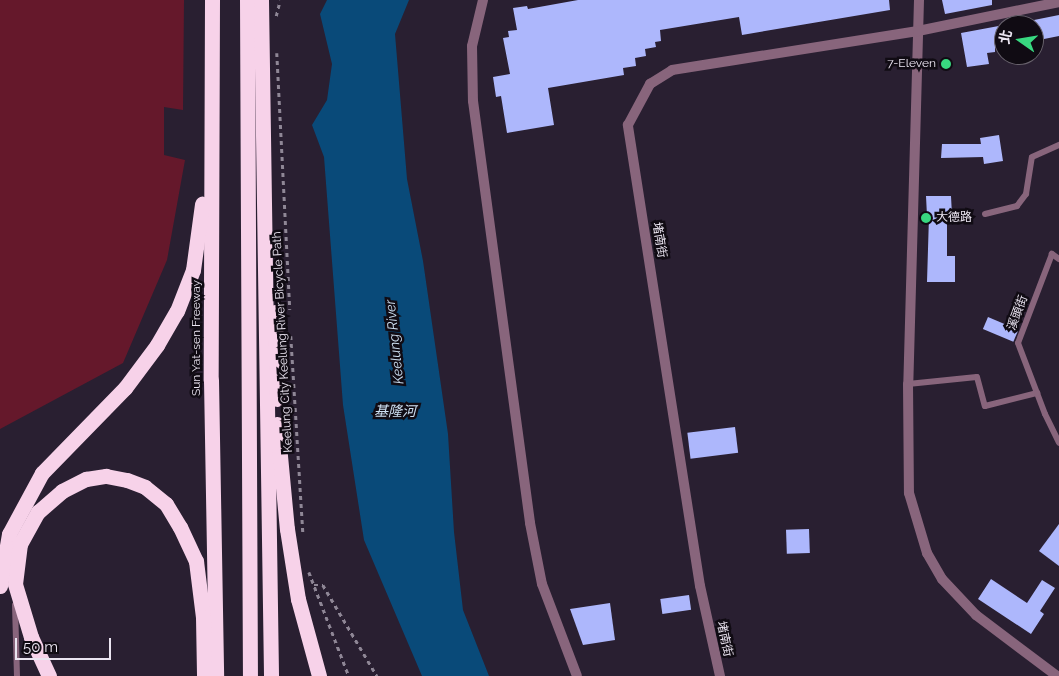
<!DOCTYPE html>
<html>
<head>
<meta charset="utf-8">
<style>
	body { margin:0 }
	#map { position:relative; width:1059px; height:676px; overflow:hidden; background:#291f31; font-family:Raleway,"Noto Sans TC",sans-serif }
	div>[style] { position:absolute }
	.green>* { inset:0; background:#65182b }
	.water>* { inset:0; background:#094a79 }
	.building>* { inset:0; background:#adb7fc; transform-origin:0 0 }
	.path>* { height:2.5px; margin-top:-1.25px; transform-origin:0; background:repeating-linear-gradient(90deg,#8f8796 0 4px,transparent 0 8px) }
	.lane>* { height:6px; margin:-3px; padding:0 3px; transform-origin:3px; border-radius:3px; background:#88657c }
	.street>* { height:10px; margin:-5px; padding:0 5px; transform-origin:5px; border-radius:5px; background:#88657c }
	.highway>* { height:15px; margin:-7.5px; padding:0 7.5px; transform-origin:7.5px; border-radius:7.5px; background:#f7d2e9 }
	.dots>* { width:14px; height:14px; translate:-50% -50%; box-sizing:border-box; border:2px solid #100b13; border-radius:50% }
	span { translate:-50% -50%; white-space:nowrap; text-align:center; line-height:1.15; -webkit-text-stroke:5px #100b13; paint-order:stroke }
	.poi-label { font-size:12px; color:#ebe5f1 }
	.right { translate:-100% -50%; text-align:right }
	.left { translate:0 -50%; text-align:left }
	.street-label { font-size:12px; color:#ebe5f1 }
	.water-label { font-size:14px; color:#cee0f2; font-style:italic }
	.north { position:absolute; left:994px; top:15px; width:50px; height:50px; box-sizing:border-box; background:#100b13; border:1px solid #68626c; border-radius:50%; rotate:283deg; font-size:14px; font-weight:700; line-height:20px; text-align:center; color:#ebe5f1 }
	.north::after { content:''; display:block; margin:auto; width:18px; height:22px; background:#38d880; clip-path:polygon(50% 0,100% 100%,50% 72%,0 100%) }
	.scale { position:absolute; left:15px; top:638px; width:96px; height:22px; box-sizing:border-box; border:2px solid #ebe5f1; border-top:0; padding-left:6px; font-size:15px; line-height:18px; white-space:nowrap; color:#ebe5f1; -webkit-text-stroke:4px #100b13; paint-order:stroke }
</style>
</head>
<body>
<div id="map">
	<div class="green">
		<div style="clip-path:polygon(0 0,184px 0,183px 110px,164px 107px,164px 155px,185px 160px,167px 260px,123px 363px,0 429px)"></div>
	</div>
	<div class="water">
		<div style="clip-path:polygon(327px 0,409px 0,395px 34px,407px 179px,423px 261px,448px 434px,454px 532px,463px 610px,489px 676px,422px 676px,364px 540px,343px 405px,324px 157px,312px 125px,327px 100px,332px 64px,320px 14px)"></div>
	</div>
	<div class="building">
		<div style="clip-path:polygon(578px 0,889px 0,890px 10px,742px 35px,739px 17px,660px 30px,661px 41px,655px 42px,656px 47px,645px 49px,646px 56px,635px 58px,636px 66px,623px 68px,624px 75px,548px 88px,554px 125px,507px 133px,501px 96px,496px 97px,493px 77px,510px 74px,503px 38px,509px 37px,508px 31px,517px 30px,513px 8px,527px 6px,528px 9px)"></div>
		<div style="clip-path:polygon(942px 0,992px 0,992px 5px,945px 14px)"></div>
		<div style="clip-path:polygon(1059px 15px,1059px 36px,1034px 41px,1034px 20px)"></div>
		<div style="clip-path:polygon(1004px 25px,1004px 46px,995px 48px,995px 52px,987px 53px,989px 64px,967px 67px,961px 33px)"></div>
		<div style="clip-path:polygon(999px 135px,1003px 161px,984px 164px,983px 157px,941px 158px,942px 144px,981px 144px,980px 138px)"></div>
		<div style="clip-path:polygon(926px 196px,951px 196px,952px 215px,947px 215px,947px 256px,955px 256px,955px 282px,927px 282px,929px 216px,927px 216px)"></div>
		<div style="left:988px;top:317px;width:33px;height:13px;rotate:23deg"></div>
		<div style="left:735px;top:427px;width:26px;height:48px;rotate:83deg"></div>
		<div style="clip-path:polygon(1059px 524px,1059px 566px,1039px 551px)"></div>
		<div style="left:809px;top:529px;width:24px;height:23px;rotate:88deg"></div>
		<div style="clip-path:polygon(991px 579px,1027px 603px,1042px 580px,1055px 588px,1040px 611px,1044px 614px,1031px 634px,978px 599px)"></div>
		<div style="left:689px;top:595px;width:15px;height:29px;rotate:82deg"></div>
		<div style="clip-path:polygon(610px 603px,615px 640px,583px 645px,570px 609px)"></div>
	</div>
	<div class="path">
		<div style="left:276px;top:16px;width:16px;rotate:-76deg"></div>
		<div style="left:277px;top:53px;width:257px;rotate:87.1deg"></div>
		<div style="left:291px;top:336px;width:199px;rotate:86.5deg"></div>
		<div style="left:309px;top:572px;width:111px;rotate:69deg"></div>
		<div style="left:314px;top:585px;width:9px"></div>
		<div style="left:323px;top:585px;width:106px;rotate:59.3deg"></div>
	</div>
	<div class="lane">
		<div style="left:985px;top:214px;width:33px;rotate:-14deg"></div>
		<div style="left:1017px;top:206px;width:15px;rotate:-53deg"></div>
		<div style="left:1026px;top:194px;width:37px;rotate:-81deg"></div>
		<div style="left:1032px;top:157px;width:30px;rotate:-24deg"></div>
		<div style="left:1059px;top:259px;width:9px;rotate:-144deg"></div>
		<div style="left:1052px;top:254px;width:95px;rotate:110.9deg"></div>
		<div style="left:1018px;top:343px;width:76px;rotate:69.2deg"></div>
		<div style="left:1045px;top:414px;width:32px;rotate:64deg"></div>
		<div style="left:908px;top:384px;width:69px;rotate:-5.8deg"></div>
		<div style="left:977px;top:377px;width:30px;rotate:75deg"></div>
		<div style="left:985px;top:406px;width:54px;rotate:-14deg"></div>
		<div style="left:15px;top:605px;width:71px;rotate:88.4deg"></div>
	</div>
	<div class="street">
		<div style="left:483px;top:0;width:47px;rotate:103.4deg"></div>
		<div style="left:472px;top:46px;width:55px;rotate:89deg"></div>
		<div style="left:473px;top:101px;width:426px;rotate:82.3deg"></div>
		<div style="left:530px;top:523px;width:62px;rotate:78.9deg"></div>
		<div style="left:542px;top:584px;width:98px;rotate:69.2deg"></div>
		<div style="left:919px;top:0;width:384px;rotate:91.6deg"></div>
		<div style="left:908px;top:384px;width:109px;rotate:89.5deg"></div>
		<div style="left:909px;top:493px;width:63px;rotate:73.3deg"></div>
		<div style="left:927px;top:553px;width:30px;rotate:60deg"></div>
		<div style="left:942px;top:579px;width:50px;rotate:46.6deg"></div>
		<div style="left:976px;top:615px;width:101px;rotate:37deg"></div>
		<div style="left:720px;top:676px;width:92px;rotate:-102.5deg"></div>
		<div style="left:700px;top:586px;width:467px;rotate:-98.9deg"></div>
		<div style="left:628px;top:125px;width:47px;rotate:-61.8deg"></div>
		<div style="left:650px;top:84px;width:26px;rotate:-32deg"></div>
		<div style="left:672px;top:70px;width:249px;rotate:-9deg"></div>
		<div style="left:918px;top:31px;width:144px;rotate:-11.6deg"></div>
	</div>
	<div class="highway">
		<div style="left:212px;top:0;width:380px;rotate:90.2deg"></div>
		<div style="left:211px;top:380px;width:296px;rotate:89deg"></div>
		<div style="left:247px;top:0;width:676px;rotate:89.75deg"></div>
		<div style="left:261px;top:0;width:676px;rotate:89.15deg"></div>
		<div style="left:275px;top:312px;width:87px;rotate:88.7deg"></div>
		<div style="left:277px;top:424px;width:105px;rotate:84.6deg"></div>
		<div style="left:287px;top:529px;width:71px;rotate:81.1deg"></div>
		<div style="left:298px;top:599px;width:80px;rotate:74.7deg"></div>
		<div style="left:0;top:586px;width:53px;rotate:-80.2deg"></div>
		<div style="left:9px;top:534px;width:69px;rotate:-61.6deg"></div>
		<div style="left:42px;top:473px;width:119px;rotate:-45.7deg"></div>
		<div style="left:125px;top:388px;width:54px;rotate:-53.3deg"></div>
		<div style="left:157px;top:345px;width:39px;rotate:-60deg"></div>
		<div style="left:177px;top:311px;width:44px;rotate:-68.7deg"></div>
		<div style="left:193px;top:270px;width:67px;rotate:-82.2deg"></div>
		<div style="left:49px;top:676px;width:43px;rotate:-114.8deg"></div>
		<div style="left:31px;top:637px;width:55px;rotate:-106.8deg"></div>
		<div style="left:15px;top:584px;width:40px;rotate:-82.9deg"></div>
		<div style="left:20px;top:544px;width:37px;rotate:-61deg"></div>
		<div style="left:38px;top:512px;width:32px;rotate:-41deg"></div>
		<div style="left:62px;top:491px;width:27px;rotate:-27deg"></div>
		<div style="left:86px;top:479px;width:20px;rotate:-9deg"></div>
		<div style="left:106px;top:476px;width:21px;rotate:11deg"></div>
		<div style="left:127px;top:480px;width:19px;rotate:21deg"></div>
		<div style="left:145px;top:487px;width:27px;rotate:39deg"></div>
		<div style="left:166px;top:504px;width:27px;rotate:59deg"></div>
		<div style="left:180px;top:527px;width:38px;rotate:65deg"></div>
		<div style="left:196px;top:561px;width:56px;rotate:82.9deg"></div>
		<div style="left:203px;top:617px;width:59px;rotate:89deg"></div>
	</div>
	<div class="dots">
		<div style="left:946px;top:64px;background:#38d880"></div>
		<div style="left:926px;top:218px;background:#38d880"></div>
	</div>
	<div class="poi-label">
		<span class="right" style="left:936px;top:64px">7-Eleven</span>
		<span class="left" style="left:936px;top:218px">大德路</span>
	</div>
	<div class="street-label">
		<span style="left:659px;top:240px;rotate:81deg">堵南街</span>
		<span style="left:1018px;top:313px;rotate:-69deg">溪頭街</span>
		<span style="left:197px;top:338px;rotate:-90deg">Sun Yat-sen Freeway</span>
		<span style="left:283px;top:342px;rotate:-93deg">Keelung City Keelung River Bicycle Path</span>
		<span style="left:724px;top:639px;rotate:78deg">堵南街</span>
	</div>
	<div class="water-label">
		<span style="left:394px;top:342px;rotate:-96deg">Keelung River</span>
		<span style="left:395px;top:411px">基隆河</span>
	</div>
	<div class="north">北</div>
	<div class="scale">50 m</div>
</div>
</body>
</html>
